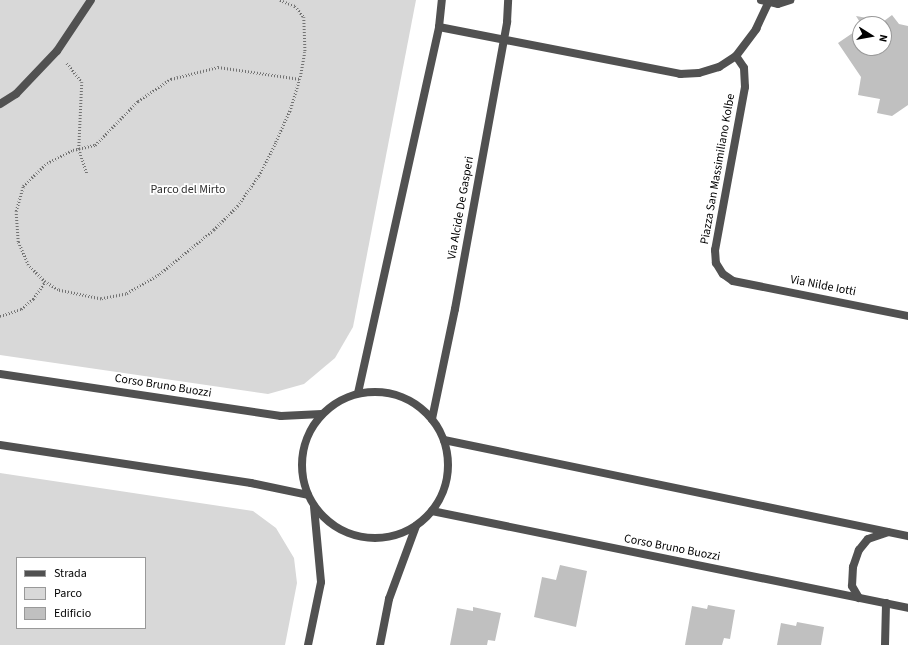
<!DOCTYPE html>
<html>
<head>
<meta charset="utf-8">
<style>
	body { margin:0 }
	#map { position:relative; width:908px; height:645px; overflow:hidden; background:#fff; font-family:"Source Sans 3",sans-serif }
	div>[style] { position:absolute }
	.green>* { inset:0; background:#d8d8d8 }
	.building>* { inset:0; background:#c0c0c0 }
	.path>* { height:2.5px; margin-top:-1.25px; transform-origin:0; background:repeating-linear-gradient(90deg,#737373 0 1px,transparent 0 3px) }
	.minor>* { height:8px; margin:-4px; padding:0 4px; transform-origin:4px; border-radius:4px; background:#515151 }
	.minor>.ring { margin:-4px; padding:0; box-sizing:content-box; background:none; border:8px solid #515151; border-radius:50% }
	span { translate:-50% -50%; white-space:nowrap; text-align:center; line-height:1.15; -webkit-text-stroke:3.5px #fff; paint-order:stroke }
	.street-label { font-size:12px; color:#000 }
	.park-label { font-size:12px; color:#2f2f2f }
	.legend { position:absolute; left:16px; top:557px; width:130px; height:72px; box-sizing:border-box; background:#fff; border:1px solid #999; margin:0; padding:5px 7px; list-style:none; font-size:12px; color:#000 }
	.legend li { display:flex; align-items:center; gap:8px; height:20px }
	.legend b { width:20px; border:1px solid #999 }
	.north { position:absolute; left:852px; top:16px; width:40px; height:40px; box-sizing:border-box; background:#fff; border:1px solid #999; border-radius:50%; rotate:101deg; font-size:11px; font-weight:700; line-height:16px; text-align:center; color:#000 }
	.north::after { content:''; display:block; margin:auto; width:14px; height:18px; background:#000; clip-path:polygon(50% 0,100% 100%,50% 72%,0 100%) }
</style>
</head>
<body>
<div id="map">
	<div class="green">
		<div style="clip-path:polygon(0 0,416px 0,353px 327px,335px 358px,304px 384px,268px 394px,0 355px)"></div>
		<div style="clip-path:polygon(evenodd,0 473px,253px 511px,276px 528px,294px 558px,297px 583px,285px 645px,0 645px,0 473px,17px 558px,145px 558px,145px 628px,17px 628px,17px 558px)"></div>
	</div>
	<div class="building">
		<div style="clip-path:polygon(892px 15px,899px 24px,908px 26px,908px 105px,892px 116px,877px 113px,880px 99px,858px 95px,861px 77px,838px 43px,860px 28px,860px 48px,884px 48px,884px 24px,861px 24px,856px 16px,884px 21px)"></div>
		<div style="clip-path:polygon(560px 565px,587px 571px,576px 627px,534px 617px,542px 577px,556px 580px)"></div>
		<div style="clip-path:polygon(708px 605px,735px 610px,730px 639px,724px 638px,722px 645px,685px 645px,692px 606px,707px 609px)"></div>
		<div style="clip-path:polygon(473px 607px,501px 613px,495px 641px,488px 640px,487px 645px,450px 645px,457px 608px,473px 611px)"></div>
		<div style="clip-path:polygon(797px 622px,824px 627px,821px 645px,777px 645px,781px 623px,796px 626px)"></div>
	</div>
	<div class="path">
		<div style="left:280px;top:0;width:16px;rotate:22deg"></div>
		<div style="left:295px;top:6px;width:14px;rotate:51deg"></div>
		<div style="left:304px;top:17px;width:35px;rotate:88deg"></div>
		<div style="left:305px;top:52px;width:27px;rotate:100deg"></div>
		<div style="left:300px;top:79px;width:34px;rotate:107deg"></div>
		<div style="left:290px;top:111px;width:35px;rotate:114deg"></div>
		<div style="left:276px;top:143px;width:37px;rotate:117deg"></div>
		<div style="left:259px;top:176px;width:37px;rotate:125deg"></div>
		<div style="left:238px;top:206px;width:34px;rotate:135deg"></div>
		<div style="left:214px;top:230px;width:71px;rotate:140.7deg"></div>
		<div style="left:159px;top:275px;width:38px;rotate:150deg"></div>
		<div style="left:126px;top:294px;width:25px;rotate:169deg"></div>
		<div style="left:101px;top:299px;width:44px;rotate:-168.2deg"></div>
		<div style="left:58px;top:290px;width:15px;rotate:-148deg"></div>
		<div style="left:45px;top:282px;width:24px;rotate:-135deg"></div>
		<div style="left:28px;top:265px;width:25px;rotate:-113deg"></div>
		<div style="left:18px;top:242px;width:31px;rotate:-94deg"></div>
		<div style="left:16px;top:211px;width:26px;rotate:-74deg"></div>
		<div style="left:23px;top:186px;width:33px;rotate:-44deg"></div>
		<div style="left:47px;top:163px;width:29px;rotate:-27deg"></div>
		<div style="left:73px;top:150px;width:23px;rotate:-13deg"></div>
		<div style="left:95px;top:145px;width:62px;rotate:-45.7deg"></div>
		<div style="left:138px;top:101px;width:40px;rotate:-34deg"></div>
		<div style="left:171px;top:79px;width:49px;rotate:-14.3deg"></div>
		<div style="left:218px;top:67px;width:83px;rotate:8.3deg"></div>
		<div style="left:67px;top:63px;width:24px;rotate:52deg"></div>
		<div style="left:82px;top:82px;width:67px;rotate:92.6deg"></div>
		<div style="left:79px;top:149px;width:26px;rotate:72deg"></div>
		<div style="left:0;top:316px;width:22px;rotate:-18deg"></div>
		<div style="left:21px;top:309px;width:16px;rotate:-40deg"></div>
		<div style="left:33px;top:299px;width:21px;rotate:-55deg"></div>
	</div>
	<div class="minor">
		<div style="left:761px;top:0;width:17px;rotate:13deg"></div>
		<div style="left:778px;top:4px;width:13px;rotate:-18deg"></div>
		<div style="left:439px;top:27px;width:246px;rotate:11deg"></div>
		<div style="left:680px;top:74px;width:19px;rotate:-3deg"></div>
		<div style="left:699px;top:73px;width:21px;rotate:-17deg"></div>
		<div style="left:719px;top:67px;width:20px;rotate:-33deg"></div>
		<div style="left:736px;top:56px;width:34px;rotate:-53deg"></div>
		<div style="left:756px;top:29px;width:29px;rotate:-65deg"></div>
		<div style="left:736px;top:56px;width:14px;rotate:56deg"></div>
		<div style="left:744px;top:68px;width:19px;rotate:87deg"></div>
		<div style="left:745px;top:87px;width:166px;rotate:100.4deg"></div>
		<div style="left:715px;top:250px;width:13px;rotate:86deg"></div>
		<div style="left:716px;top:263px;width:13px;rotate:58deg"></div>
		<div style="left:723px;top:274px;width:12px;rotate:35deg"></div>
		<div style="left:733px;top:281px;width:178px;rotate:11.3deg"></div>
		<div style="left:0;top:104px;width:19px;rotate:-32deg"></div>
		<div style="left:16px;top:94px;width:59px;rotate:-46.4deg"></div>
		<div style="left:57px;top:51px;width:61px;rotate:-56.3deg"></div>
		<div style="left:0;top:374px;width:284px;rotate:8.5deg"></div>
		<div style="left:281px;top:416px;width:41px;rotate:-2.8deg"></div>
		<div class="ring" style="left:302px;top:392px;width:138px;height:138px"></div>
		<div style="left:358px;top:393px;width:375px;rotate:-77.5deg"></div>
		<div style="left:439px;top:27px;width:27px;rotate:-84deg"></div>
		<div style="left:432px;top:419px;width:112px;rotate:-78.2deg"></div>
		<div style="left:455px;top:309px;width:292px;rotate:-79.7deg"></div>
		<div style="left:507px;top:22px;width:22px;rotate:-87deg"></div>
		<div style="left:444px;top:440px;width:474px;rotate:11.7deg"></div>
		<div style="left:0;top:445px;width:254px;rotate:8.6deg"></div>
		<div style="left:251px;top:483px;width:58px;rotate:11.9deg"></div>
		<div style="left:432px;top:511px;width:486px;rotate:11.5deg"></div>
		<div style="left:859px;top:598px;width:14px;rotate:-120deg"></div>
		<div style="left:852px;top:586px;width:19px;rotate:-87deg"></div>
		<div style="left:853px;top:567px;width:18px;rotate:-71deg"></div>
		<div style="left:859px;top:550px;width:14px;rotate:-51deg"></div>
		<div style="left:868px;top:539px;width:21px;rotate:-19deg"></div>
		<div style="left:308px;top:645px;width:64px;rotate:-78.3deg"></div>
		<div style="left:321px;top:582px;width:76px;rotate:-95.3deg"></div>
		<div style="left:380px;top:645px;width:47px;rotate:-78.9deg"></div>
		<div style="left:389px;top:599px;width:78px;rotate:-69.7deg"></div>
		<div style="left:885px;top:645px;width:42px;rotate:-88.6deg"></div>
	</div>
	<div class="street-label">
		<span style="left:718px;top:169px;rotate:-80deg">Piazza San Massimiliano Kolbe</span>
		<span style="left:461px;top:208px;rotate:-80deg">Via Alcide De Gasperi</span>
		<span style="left:823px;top:286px;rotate:11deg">Via Nilde Iotti</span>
		<span style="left:163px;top:386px;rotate:9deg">Corso Bruno Buozzi</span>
		<span style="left:672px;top:548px;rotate:11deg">Corso Bruno Buozzi</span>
	</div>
	<div class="park-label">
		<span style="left:188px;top:190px">Parco del Mirto</span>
	</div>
	<ul class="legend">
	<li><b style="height:5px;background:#515151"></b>Strada</li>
	<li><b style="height:11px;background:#d8d8d8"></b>Parco</li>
	<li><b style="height:11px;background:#c0c0c0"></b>Edificio</li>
	</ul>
	<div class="north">N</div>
</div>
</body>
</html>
